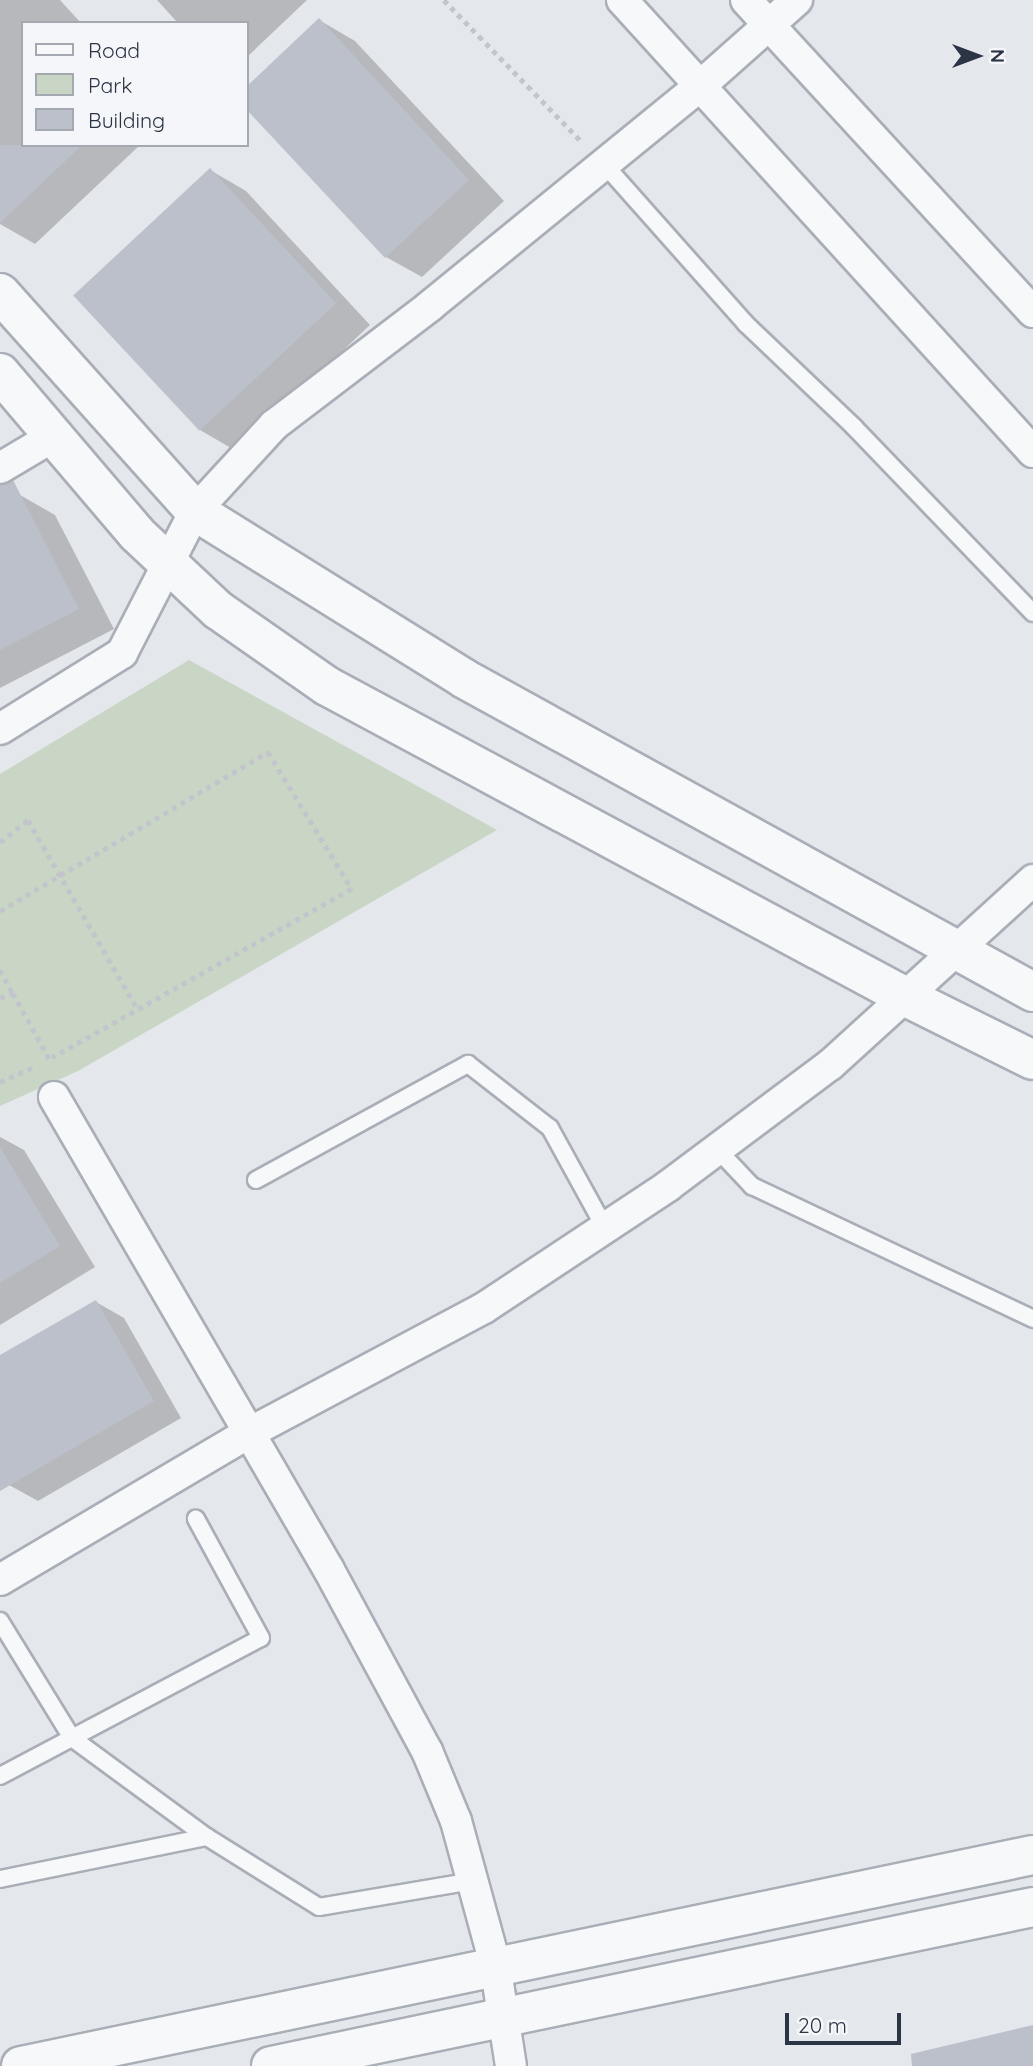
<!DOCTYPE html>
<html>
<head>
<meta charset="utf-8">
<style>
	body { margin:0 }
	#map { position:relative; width:1033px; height:2066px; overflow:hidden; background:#e4e7ec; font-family:Quicksand,sans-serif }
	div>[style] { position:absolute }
	.green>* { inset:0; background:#c9d6c5 }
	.shadow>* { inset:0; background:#0003 }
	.building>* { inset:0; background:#bbc0ca; transform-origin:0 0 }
	.path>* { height:4.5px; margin-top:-2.25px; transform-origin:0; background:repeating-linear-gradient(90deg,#c2c5cb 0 5px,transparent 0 10px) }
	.roads { filter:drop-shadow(2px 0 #a9aeb7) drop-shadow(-2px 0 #a9aeb7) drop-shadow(0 2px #a9aeb7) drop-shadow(0 -2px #a9aeb7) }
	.service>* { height:16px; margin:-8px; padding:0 8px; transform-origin:8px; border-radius:8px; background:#f7f8fa }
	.minor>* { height:30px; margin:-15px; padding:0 15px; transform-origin:15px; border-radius:15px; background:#f7f8fa }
	.tertiary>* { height:38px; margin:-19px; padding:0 19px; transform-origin:19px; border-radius:19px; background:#f7f8fa }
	span { translate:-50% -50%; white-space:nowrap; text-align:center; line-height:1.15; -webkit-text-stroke:5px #f4f6f9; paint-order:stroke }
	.legend { position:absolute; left:21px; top:21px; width:228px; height:126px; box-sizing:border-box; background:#f4f6f9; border:2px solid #a4a8b1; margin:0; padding:9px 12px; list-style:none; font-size:21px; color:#2b3445 }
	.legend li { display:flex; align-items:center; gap:14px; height:35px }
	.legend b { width:35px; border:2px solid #a4a8b1 }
	.north { position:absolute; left:942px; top:21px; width:70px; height:70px; -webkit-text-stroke:5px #f4f6f9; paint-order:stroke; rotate:90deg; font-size:19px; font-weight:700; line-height:28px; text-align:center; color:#2b3445 }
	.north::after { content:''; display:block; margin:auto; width:24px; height:32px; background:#2b3445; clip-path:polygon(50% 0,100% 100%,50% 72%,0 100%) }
	.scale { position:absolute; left:785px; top:2013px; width:116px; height:32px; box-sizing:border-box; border:4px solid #2b3445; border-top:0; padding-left:9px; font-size:21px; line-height:24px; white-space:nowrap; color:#2b3445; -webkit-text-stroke:5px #f4f6f9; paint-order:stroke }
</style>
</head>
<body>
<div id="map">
	<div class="green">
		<div style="clip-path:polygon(189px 660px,497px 830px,78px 1071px,0 1106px,0 774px)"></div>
	</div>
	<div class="shadow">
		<div style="clip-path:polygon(0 0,60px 0,81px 23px,23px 23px,23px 145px,140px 145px,35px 244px,0 224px)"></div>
		<div style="clip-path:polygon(157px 0,307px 0,247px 57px,247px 23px,178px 23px)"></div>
		<div style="clip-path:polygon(319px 20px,355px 41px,504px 201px,422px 277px,386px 257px,247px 107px,247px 88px)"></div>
		<div style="clip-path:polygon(210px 170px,246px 191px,370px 325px,236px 451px,200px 430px)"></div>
		<div style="clip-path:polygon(20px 495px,55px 515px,114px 629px,0 688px,0 505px)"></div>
		<div style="clip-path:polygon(0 1137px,24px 1150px,95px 1267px,0 1325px)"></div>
		<div style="clip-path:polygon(96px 1302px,124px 1318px,181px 1418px,38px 1501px,9px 1485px,0 1468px,0 1358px)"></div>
	</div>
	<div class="building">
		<div style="clip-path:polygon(319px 18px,469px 180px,385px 258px,247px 110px,247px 86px)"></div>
		<div style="clip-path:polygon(0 145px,82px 145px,0 223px)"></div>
		<div style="left:210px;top:168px;width:185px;height:187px;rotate:47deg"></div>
		<div style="clip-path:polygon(13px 480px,79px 609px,0 650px,0 485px)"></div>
		<div style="clip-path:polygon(0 1147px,60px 1246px,0 1283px)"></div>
		<div style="clip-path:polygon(96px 1300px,154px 1401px,0 1491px,0 1355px)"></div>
		<div style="clip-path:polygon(1033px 2025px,1033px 2066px,912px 2066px,911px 2054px)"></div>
	</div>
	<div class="path">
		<div style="left:444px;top:0;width:195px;rotate:45.8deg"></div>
		<div style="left:0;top:842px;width:36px;rotate:-38deg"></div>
		<div style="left:28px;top:820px;width:220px;rotate:59.9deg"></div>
		<div style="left:0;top:911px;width:312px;rotate:-30.7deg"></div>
		<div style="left:268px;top:752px;width:161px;rotate:58.5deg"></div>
		<div style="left:352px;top:889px;width:344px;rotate:150.6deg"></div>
		<div style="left:0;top:970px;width:26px;rotate:61deg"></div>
		<div style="left:0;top:998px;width:14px;rotate:-21deg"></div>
		<div style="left:13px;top:993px;width:77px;rotate:61.1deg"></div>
		<div style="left:0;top:1082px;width:35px;rotate:-24deg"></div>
	</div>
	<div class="roads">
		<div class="service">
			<div style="left:604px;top:164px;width:214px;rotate:48.4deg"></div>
			<div style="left:746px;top:324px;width:149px;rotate:43.6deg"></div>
			<div style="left:854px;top:427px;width:258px;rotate:46.1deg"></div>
			<div style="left:718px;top:1150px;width:50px;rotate:46.6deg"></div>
			<div style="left:752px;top:1186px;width:311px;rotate:25.3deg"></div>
			<div style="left:256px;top:1180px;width:242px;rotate:-28.7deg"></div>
			<div style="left:468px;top:1064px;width:104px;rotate:38deg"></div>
			<div style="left:550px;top:1128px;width:114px;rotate:61.2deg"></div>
			<div style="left:0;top:1621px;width:137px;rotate:58.4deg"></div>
			<div style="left:72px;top:1738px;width:167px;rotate:36.3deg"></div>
			<div style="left:0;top:1776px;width:295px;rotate:-27.9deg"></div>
			<div style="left:261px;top:1638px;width:136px;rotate:-118.6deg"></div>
			<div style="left:0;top:1879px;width:211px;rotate:-11.5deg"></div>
			<div style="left:207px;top:1837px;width:132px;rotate:32deg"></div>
			<div style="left:319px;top:1907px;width:155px;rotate:-9.6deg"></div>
		</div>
		<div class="minor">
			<div style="left:622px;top:0;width:611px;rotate:47.72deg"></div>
			<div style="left:746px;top:0;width:424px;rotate:47.4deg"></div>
			<div style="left:0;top:468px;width:63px;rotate:-30.7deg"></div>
			<div style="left:0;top:729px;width:144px;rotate:-31.9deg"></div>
			<div style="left:122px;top:653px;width:160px;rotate:-62.8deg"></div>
			<div style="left:195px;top:511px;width:117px;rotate:-47.4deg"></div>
			<div style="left:274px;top:425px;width:196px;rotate:-37.3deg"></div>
			<div style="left:430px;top:306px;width:348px;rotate:-39.2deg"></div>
			<div style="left:700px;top:86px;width:130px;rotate:-41.6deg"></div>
			<div style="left:54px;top:1097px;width:547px;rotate:59.83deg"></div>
			<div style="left:329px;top:1570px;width:206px;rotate:61.6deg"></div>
			<div style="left:427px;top:1751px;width:76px;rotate:67.5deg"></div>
			<div style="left:456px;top:1821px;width:148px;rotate:74.7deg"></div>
			<div style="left:495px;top:1964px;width:103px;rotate:81.1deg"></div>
			<div style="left:0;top:1580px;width:289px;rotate:-30.6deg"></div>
			<div style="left:249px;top:1433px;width:266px;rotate:-28deg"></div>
			<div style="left:484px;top:1308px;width:221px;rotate:-33.5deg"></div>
			<div style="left:668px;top:1186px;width:202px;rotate:-36.8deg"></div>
			<div style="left:830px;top:1065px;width:275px;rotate:-42.3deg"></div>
		</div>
		<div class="tertiary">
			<div style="left:0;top:293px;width:292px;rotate:48.2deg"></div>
			<div style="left:195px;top:511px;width:316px;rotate:31.9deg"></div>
			<div style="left:463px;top:678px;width:651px;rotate:28.85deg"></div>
			<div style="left:0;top:373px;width:211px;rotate:49.6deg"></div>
			<div style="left:137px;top:534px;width:111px;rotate:43.2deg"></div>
			<div style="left:218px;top:610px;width:133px;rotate:34.9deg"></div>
			<div style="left:327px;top:686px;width:653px;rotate:28.25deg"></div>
			<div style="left:902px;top:995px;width:146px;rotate:26.4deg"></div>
			<div style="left:21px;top:2066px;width:1034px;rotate:-11.78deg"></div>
			<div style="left:271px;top:2066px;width:778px;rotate:-11.79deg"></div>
		</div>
	</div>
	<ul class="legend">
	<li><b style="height:9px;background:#f7f8fa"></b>Road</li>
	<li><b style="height:19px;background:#c9d6c5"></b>Park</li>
	<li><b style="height:19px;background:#bbc0ca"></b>Building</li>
	</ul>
	<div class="north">N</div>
	<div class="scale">20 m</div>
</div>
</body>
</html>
